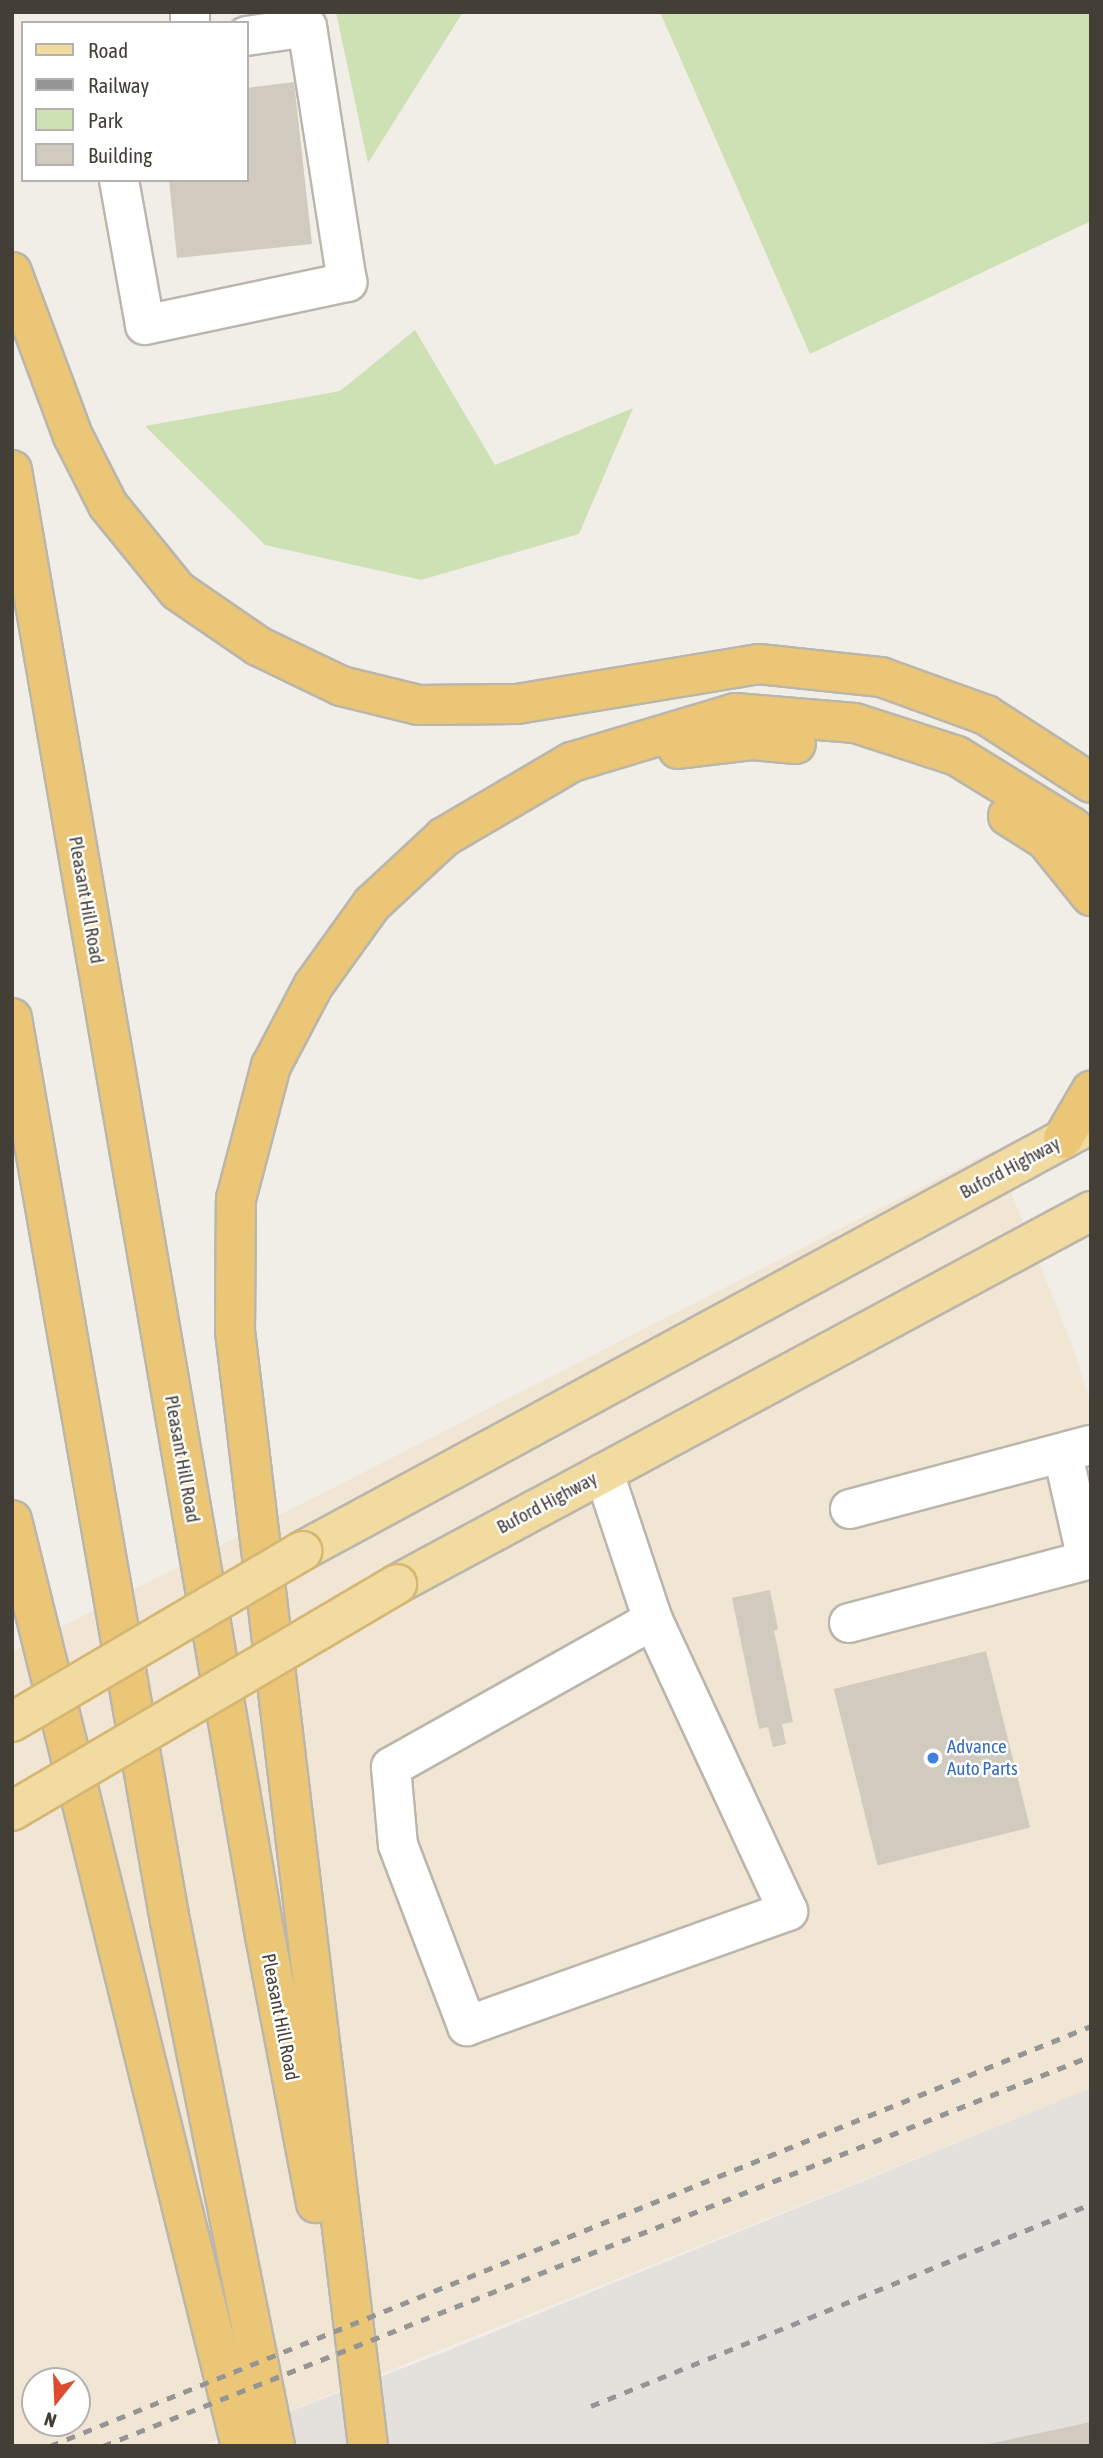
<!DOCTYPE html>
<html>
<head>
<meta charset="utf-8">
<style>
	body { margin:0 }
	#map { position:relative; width:1103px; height:2458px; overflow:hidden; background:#f1eee7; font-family:"Asap Condensed",sans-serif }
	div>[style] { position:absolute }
	.commercial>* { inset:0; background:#f1e5d4 }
	.industrial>* { inset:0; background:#e4e0dc }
	.green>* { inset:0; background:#cde1b5 }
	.building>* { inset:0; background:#d1cabe; transform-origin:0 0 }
	.roads { filter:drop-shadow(2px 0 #bbb6ab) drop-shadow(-2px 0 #bbb6ab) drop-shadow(0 2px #bbb6ab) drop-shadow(0 -2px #bbb6ab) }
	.minor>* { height:38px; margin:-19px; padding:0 19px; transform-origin:19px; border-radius:19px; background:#fff }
	.major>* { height:38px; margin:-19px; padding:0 19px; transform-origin:19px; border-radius:19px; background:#f2dba0 }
	.highway>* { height:38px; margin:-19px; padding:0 19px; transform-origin:19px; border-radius:19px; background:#ecc677 }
	.rail>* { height:5px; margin-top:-2.5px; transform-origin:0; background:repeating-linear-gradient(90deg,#959595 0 9px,transparent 0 18px) }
	.bridges { filter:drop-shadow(2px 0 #d5b772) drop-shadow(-2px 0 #d5b772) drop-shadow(0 2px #d5b772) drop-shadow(0 -2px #d5b772) }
	.major-bridge>* { height:38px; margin:-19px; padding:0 19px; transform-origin:19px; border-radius:19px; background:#f2dba0 }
	.dots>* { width:19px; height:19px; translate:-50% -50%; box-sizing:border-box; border:4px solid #fff; border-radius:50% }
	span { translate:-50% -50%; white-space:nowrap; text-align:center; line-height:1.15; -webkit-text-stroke:5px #fff; paint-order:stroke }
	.street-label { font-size:19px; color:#433f37 }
	.shop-label { font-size:19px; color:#366cbe }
	.left { translate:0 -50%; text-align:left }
	.frame { position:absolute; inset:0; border:14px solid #433f37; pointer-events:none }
	.legend { position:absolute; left:21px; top:21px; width:228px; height:161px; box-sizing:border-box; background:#fff; border:2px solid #b4b2af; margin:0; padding:9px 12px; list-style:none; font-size:21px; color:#433f37 }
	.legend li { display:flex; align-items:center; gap:14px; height:35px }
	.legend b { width:35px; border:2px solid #b4b2af }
	.north { position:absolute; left:21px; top:2367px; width:70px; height:70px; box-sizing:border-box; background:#fff; border:2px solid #b4b2af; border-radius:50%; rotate:198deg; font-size:19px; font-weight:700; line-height:28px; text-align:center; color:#433f37 }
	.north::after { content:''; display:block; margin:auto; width:24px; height:32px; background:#df4b30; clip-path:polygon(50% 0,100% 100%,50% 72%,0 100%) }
</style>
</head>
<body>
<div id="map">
	<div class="commercial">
		<div style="clip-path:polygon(evenodd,994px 1150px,1072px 1345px,1091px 1404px,1091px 2088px,202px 2446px,12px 2446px,12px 1652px,994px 1150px,35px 2381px,77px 2381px,77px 2423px,35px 2423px,35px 2381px)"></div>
	</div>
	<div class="industrial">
		<div style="clip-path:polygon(1091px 2088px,1091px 2446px,219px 2446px,218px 2439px,442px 2353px)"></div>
	</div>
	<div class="green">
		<div style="clip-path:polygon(336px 12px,463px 12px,368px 163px)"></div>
		<div style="clip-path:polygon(660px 12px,1091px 12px,1091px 221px,810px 354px)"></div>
		<div style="clip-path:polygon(415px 330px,495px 465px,633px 408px,579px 534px,421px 580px,265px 545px,145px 426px,340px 391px)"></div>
	</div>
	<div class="building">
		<div style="clip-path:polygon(294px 82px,312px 244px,177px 258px,169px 180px,247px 180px,247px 88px)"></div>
		<div style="clip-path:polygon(770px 1590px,778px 1629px,774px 1631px,793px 1722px,782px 1724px,786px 1744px,773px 1747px,768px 1727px,759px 1729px,732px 1598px)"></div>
		<div style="left:986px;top:1651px;width:182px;height:157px;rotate:76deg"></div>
		<div style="clip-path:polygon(1091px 2422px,1091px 2446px,984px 2446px,984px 2445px)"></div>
	</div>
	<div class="roads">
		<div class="minor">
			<div style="left:190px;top:12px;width:11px;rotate:90deg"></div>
			<div style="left:119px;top:180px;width:147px;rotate:79.8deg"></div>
			<div style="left:145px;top:325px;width:207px;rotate:-12deg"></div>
			<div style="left:347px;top:282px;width:258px;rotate:-98.9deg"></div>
			<div style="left:307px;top:27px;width:61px;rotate:171.5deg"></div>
			<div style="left:604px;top:1473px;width:155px;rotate:71.6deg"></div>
			<div style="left:653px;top:1620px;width:300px;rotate:150.7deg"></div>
			<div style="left:391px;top:1767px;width:78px;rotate:84.9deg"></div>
			<div style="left:398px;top:1845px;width:194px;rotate:69.1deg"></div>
			<div style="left:467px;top:2026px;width:341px;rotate:-19.7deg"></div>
			<div style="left:788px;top:1911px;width:321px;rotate:-114.9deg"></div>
			<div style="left:850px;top:1509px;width:249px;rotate:-14.9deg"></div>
			<div style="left:849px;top:1623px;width:246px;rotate:-14.8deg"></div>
			<div style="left:1087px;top:1560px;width:109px;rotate:-102.8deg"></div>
		</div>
		<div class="major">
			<div style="left:302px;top:1551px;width:897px;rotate:-28.42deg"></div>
			<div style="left:397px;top:1584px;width:788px;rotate:-28.26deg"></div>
		</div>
		<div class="highway">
			<div style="left:12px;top:272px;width:175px;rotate:69.6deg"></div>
			<div style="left:73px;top:436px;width:77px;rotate:63.1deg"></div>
			<div style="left:108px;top:505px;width:111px;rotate:50.9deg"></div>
			<div style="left:178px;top:591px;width:97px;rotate:34.5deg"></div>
			<div style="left:258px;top:646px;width:92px;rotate:25.7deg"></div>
			<div style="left:341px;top:686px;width:80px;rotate:13.7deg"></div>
			<div style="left:419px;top:705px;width:98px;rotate:-0.6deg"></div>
			<div style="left:517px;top:704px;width:245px;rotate:-9.4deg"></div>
			<div style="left:759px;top:664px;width:123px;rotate:6.1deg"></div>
			<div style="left:881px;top:677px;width:112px;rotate:19.9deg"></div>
			<div style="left:986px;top:715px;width:125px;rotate:32.9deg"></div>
			<div style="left:12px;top:470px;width:1488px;rotate:80.21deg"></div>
			<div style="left:265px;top:1936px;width:272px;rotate:79.2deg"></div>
			<div style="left:678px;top:749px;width:76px;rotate:-6.8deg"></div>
			<div style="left:753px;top:740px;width:43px;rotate:5.3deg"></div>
			<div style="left:1008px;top:816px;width:45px;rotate:32.3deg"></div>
			<div style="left:1046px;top:840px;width:72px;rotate:51.2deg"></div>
			<div style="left:12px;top:1018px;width:917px;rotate:80.08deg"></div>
			<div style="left:170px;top:1921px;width:535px;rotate:78.69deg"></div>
			<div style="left:1063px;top:1139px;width:56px;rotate:-59.7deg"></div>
			<div style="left:12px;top:1520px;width:954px;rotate:76.11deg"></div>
			<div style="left:368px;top:2446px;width:1123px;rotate:-96.8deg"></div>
			<div style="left:235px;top:1331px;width:132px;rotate:-89.6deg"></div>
			<div style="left:236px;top:1199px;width:138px;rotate:-75.3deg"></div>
			<div style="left:271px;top:1066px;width:90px;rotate:-62.3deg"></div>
			<div style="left:313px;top:986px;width:101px;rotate:-54.3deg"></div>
			<div style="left:372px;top:904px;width:98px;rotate:-42.9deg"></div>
			<div style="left:444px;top:837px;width:148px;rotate:-30.4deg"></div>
			<div style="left:572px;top:762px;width:170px;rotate:-16.7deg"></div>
			<div style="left:735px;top:713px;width:120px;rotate:4.8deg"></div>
			<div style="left:855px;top:723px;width:107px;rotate:17.9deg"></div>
			<div style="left:957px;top:756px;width:135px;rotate:31.7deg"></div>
			<div style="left:1072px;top:827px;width:27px;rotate:45deg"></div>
		</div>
	</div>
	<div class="rail">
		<div style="left:591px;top:2406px;width:539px;rotate:-22deg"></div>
		<div style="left:50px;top:2446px;width:1123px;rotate:-21.97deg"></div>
		<div style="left:103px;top:2446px;width:1062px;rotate:-21.54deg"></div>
	</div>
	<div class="bridges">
		<div class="major-bridge">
			<div style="left:12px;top:1722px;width:337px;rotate:-30.5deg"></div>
			<div style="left:12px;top:1811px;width:447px;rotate:-30.5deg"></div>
		</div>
	</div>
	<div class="dots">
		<div style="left:933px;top:1758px;background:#3f7fe0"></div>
	</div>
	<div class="street-label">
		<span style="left:86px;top:900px;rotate:80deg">Pleasant Hill Road</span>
		<span style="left:1010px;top:1168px;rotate:-28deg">Buford Highway</span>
		<span style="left:182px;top:1459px;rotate:80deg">Pleasant Hill Road</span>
		<span style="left:547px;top:1503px;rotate:-28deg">Buford Highway</span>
		<span style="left:280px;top:2017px;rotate:79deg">Pleasant Hill Road</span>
	</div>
	<div class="shop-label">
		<span class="left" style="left:947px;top:1758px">Advance<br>Auto Parts</span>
	</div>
	<div class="frame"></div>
	<ul class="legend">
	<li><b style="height:9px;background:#f2dba0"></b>Road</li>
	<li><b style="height:9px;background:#959595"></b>Railway</li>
	<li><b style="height:19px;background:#cde1b5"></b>Park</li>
	<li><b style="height:19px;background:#d1cabe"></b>Building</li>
	</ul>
	<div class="north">N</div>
</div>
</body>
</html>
